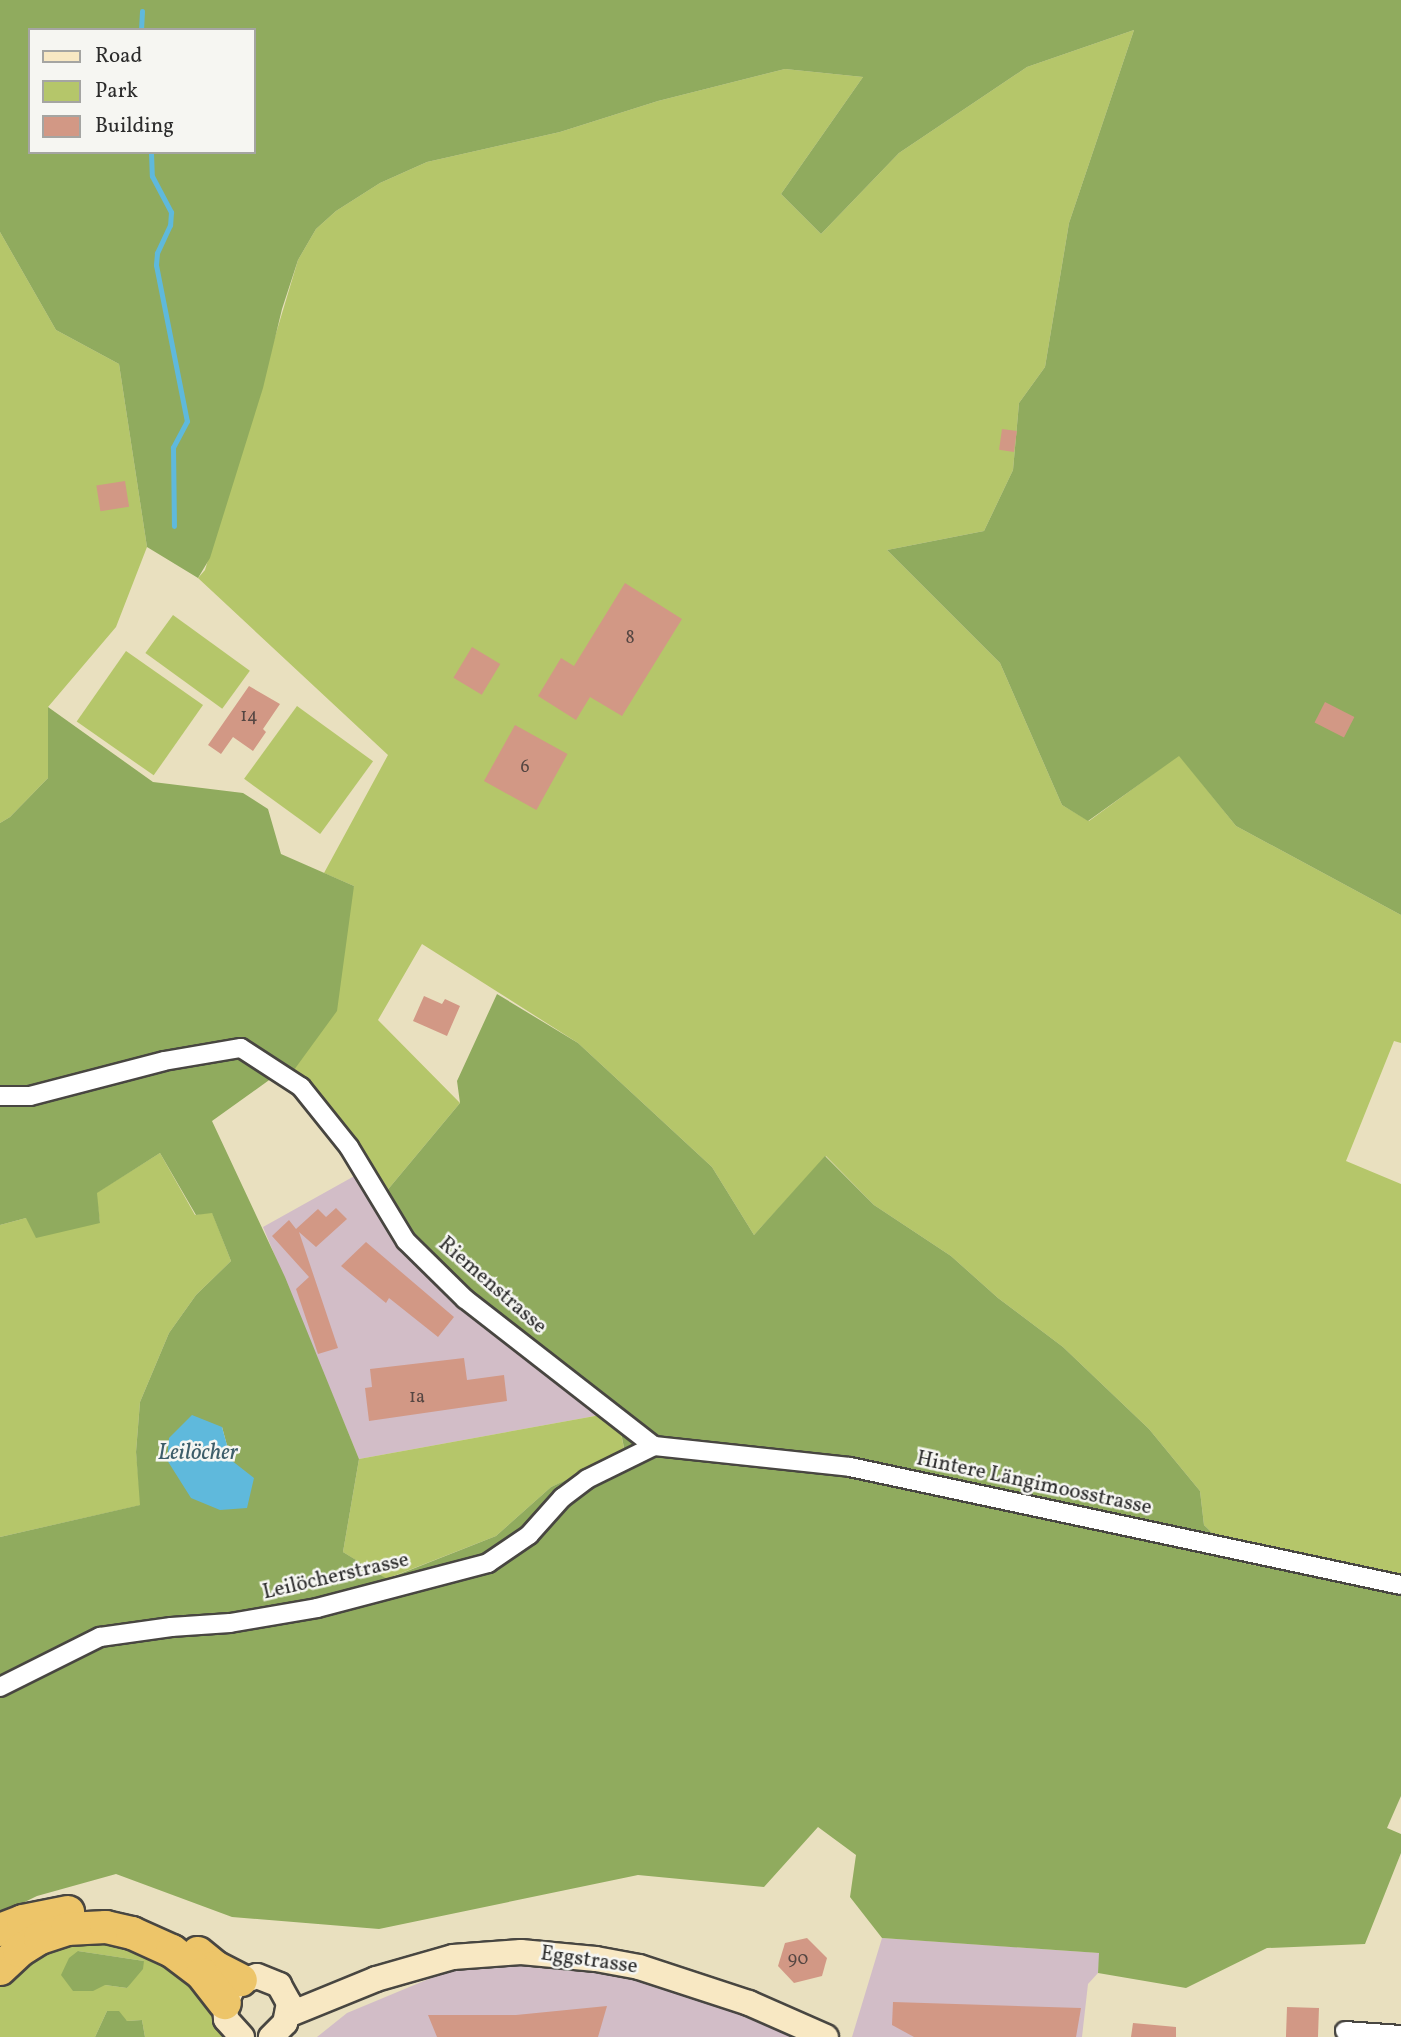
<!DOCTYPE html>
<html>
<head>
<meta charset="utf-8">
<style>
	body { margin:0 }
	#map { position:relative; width:1401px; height:2037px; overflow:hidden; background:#e9e0bf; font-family:Vollkorn,serif }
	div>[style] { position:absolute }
	.industrial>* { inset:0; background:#d2bdc7 }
	.green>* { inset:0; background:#b5c66a; transform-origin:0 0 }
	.forest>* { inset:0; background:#90ab5e }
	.water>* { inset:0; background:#5fb9dc }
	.stream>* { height:5px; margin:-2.5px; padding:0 2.5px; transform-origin:2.5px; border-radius:2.5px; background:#5fb9dc }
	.building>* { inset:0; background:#d29885; transform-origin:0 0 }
	.roads { filter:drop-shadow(2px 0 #484641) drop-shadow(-2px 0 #484641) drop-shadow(0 2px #484641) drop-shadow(0 -2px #484641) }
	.street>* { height:18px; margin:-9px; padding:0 9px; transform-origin:9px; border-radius:9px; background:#fff }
	.secondary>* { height:24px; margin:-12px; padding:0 12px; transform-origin:12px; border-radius:12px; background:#f8e8c3 }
	.highway>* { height:32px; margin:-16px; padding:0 16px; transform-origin:16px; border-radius:16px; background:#edc569 }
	span { translate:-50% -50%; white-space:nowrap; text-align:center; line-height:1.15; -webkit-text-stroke:5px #f6f6f2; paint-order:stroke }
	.number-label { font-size:18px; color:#554642 }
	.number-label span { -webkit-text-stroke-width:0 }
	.street-label { font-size:21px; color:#2b2b2b }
	.water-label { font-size:23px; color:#3d5d69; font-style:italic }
	.legend { position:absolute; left:28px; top:28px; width:228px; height:126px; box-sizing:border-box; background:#f6f6f2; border:2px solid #a5a5a2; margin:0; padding:9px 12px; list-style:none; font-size:21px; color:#2b2b2b }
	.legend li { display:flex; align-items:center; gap:14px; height:35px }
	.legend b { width:35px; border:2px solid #a5a5a2 }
</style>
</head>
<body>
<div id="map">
	<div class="industrial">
		<div style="clip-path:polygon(358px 1174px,404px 1228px,476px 1295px,617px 1412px,359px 1459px,263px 1227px)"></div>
		<div style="clip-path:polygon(882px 1938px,1100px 1953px,1098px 1973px,1088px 1984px,1082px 2037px,852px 2037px)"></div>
		<div style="clip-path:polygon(518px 1963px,615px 1973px,764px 2022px,791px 2037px,317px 2037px,347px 2013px,455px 1968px)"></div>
	</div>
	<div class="green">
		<div style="clip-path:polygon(1134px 30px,1069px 223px,1045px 367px,1019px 403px,1013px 470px,984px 531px,887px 550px,1000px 663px,1062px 805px,1089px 821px,1179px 755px,1236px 826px,1401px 915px,1401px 1043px,1394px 1041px,1346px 1161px,1401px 1184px,1401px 1593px,1243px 1563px,1204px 1525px,1200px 1491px,1149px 1429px,1063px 1347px,998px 1298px,951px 1256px,874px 1205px,826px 1156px,754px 1235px,712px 1167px,578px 1043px,422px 944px,378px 1020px,460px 1103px,385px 1193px,358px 1174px,294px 1091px,272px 1078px,354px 886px,324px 873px,388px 755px,198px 578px,205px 570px,298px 260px,316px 229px,336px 211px,380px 183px,427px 162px,560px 132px,658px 101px,785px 69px,863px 77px,781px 194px,821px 234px,899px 153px,1027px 67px)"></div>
		<div style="clip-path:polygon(0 232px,56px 330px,119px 364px,147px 547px,116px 627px,48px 707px,48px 778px,10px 817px,0 823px)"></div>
		<div style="left:173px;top:615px;width:95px;height:47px;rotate:36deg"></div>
		<div style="left:126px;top:651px;width:94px;height:86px;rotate:35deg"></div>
		<div style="left:297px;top:706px;width:94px;height:90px;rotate:36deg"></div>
		<div style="clip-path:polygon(160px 1153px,195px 1215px,212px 1212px,231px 1261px,196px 1295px,169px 1333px,140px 1402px,136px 1452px,141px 1505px,0 1537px,0 1225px,26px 1218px,100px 1223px,96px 1193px)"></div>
		<div style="clip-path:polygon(617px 1412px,625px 1454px,551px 1487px,496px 1536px,386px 1579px,343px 1552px,359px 1459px)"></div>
		<div style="clip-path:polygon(evenodd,82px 1937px,150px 1950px,209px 1994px,222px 2037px,145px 2037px,142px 2020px,127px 2021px,107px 2011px,95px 2037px,0 2037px,0 1984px,12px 1969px,36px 1951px,82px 1937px,78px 1951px,104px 1955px,144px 1961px,127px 1988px,105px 1985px,78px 1951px)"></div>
	</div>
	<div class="forest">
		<div style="clip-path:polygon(evenodd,0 0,1401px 0,1401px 915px,1236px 826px,1179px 756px,1088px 821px,1062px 805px,1000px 663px,887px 550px,984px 531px,1013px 470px,1019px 403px,1045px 367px,1069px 223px,1134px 30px,1027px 67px,899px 153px,821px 234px,781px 194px,863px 77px,785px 69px,658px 101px,560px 132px,427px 162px,380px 183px,336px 211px,316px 229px,298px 260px,282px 309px,263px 388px,210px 558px,198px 578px,147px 547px,119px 364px,56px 330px,0 232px,0 0,30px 30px,254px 30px,254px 152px,30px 152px,30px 30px)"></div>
		<div style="clip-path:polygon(evenodd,48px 707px,153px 782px,243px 793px,268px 809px,281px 854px,354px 886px,337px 1011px,294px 1070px,272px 1078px,212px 1121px,285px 1277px,359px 1459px,343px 1552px,387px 1579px,496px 1536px,551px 1487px,625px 1453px,617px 1412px,476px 1295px,404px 1228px,385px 1193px,460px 1103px,457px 1081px,497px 994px,578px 1043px,712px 1167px,754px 1235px,825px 1156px,874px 1205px,951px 1256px,998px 1298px,1063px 1347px,1149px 1429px,1200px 1491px,1204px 1525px,1243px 1563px,1401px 1593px,1401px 1796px,1387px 1828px,1401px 1834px,1401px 1853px,1365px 1944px,1267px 1948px,1186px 1988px,1098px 1973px,1099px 1953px,882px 1938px,850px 1897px,856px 1855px,818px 1827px,764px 1887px,638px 1875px,379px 1929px,232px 1917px,116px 1874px,37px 1896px,0 1914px,0 1537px,140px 1505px,136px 1452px,140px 1402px,169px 1333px,196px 1295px,231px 1261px,212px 1213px,196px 1215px,160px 1153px,97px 1193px,100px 1223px,36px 1238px,26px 1218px,0 1225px,0 823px,10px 817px,48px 778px,48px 707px,222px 1427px,231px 1460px,220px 1510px,222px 1427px)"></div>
		<div style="clip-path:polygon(78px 1951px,144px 1961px,143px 1969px,127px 1988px,105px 1985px,93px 1991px,73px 1991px,61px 1975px,69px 1958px)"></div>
		<div style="clip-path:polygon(107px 2011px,119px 2011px,127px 2021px,142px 2020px,145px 2037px,95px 2037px)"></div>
	</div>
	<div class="water">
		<div style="clip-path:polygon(192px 1415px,222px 1427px,231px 1460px,254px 1478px,247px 1508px,220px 1510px,191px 1498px,167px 1460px,169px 1438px)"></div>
	</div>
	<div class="stream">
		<div style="left:141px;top:30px;width:19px;rotate:-87deg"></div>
		<div style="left:151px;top:152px;width:24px;rotate:88deg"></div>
		<div style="left:152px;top:176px;width:41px;rotate:62.2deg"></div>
		<div style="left:171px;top:212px;width:13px;rotate:94deg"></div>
		<div style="left:170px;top:225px;width:31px;rotate:115deg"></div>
		<div style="left:157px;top:253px;width:12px;rotate:95deg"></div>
		<div style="left:156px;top:265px;width:159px;rotate:78.8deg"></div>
		<div style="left:187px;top:421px;width:30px;rotate:118deg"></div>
		<div style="left:173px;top:447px;width:79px;rotate:89.3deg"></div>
	</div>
	<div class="building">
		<div style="left:1002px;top:429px;width:15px;height:21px;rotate:8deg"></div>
		<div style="left:125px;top:481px;width:26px;height:29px;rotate:81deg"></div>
		<div style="clip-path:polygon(625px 583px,682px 619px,622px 716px,590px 697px,576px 720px,538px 696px,561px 658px,574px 666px)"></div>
		<div style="left:472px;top:647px;width:33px;height:36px;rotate:31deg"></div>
		<div style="clip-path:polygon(249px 686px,280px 704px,263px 729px,266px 732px,253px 751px,233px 737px,221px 754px,208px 745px)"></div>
		<div style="left:1325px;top:702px;width:33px;height:23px;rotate:27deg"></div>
		<div style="left:515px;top:725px;width:60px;height:64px;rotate:29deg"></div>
		<div style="clip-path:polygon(424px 996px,442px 1004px,445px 999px,460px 1006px,447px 1036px,413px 1021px)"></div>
		<div style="clip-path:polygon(336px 1208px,347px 1219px,316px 1247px,299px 1232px,338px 1348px,318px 1354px,296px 1289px,309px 1277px,272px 1236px,289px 1220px,296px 1229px,318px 1209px,326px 1217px)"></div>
		<div style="clip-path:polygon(366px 1242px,454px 1317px,438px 1337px,389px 1298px,386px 1303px,341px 1266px)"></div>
		<div style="clip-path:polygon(464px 1358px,467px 1380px,504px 1375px,507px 1401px,369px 1421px,365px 1388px,372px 1387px,370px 1369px)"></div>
		<div style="clip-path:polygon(807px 1938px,827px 1958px,822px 1976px,794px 1983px,778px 1966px,785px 1943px)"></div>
		<div style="clip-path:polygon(893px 2002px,1081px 2008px,1076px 2037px,914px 2037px,892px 2025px)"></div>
		<div style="clip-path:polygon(607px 2006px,598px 2037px,437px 2037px,428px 2015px,516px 2015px)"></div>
		<div style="left:1287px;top:2007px;width:32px;height:30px;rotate:2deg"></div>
		<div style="clip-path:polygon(1133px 2023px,1176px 2027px,1176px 2037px,1131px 2037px)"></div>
	</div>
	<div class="roads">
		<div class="street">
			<div style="left:0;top:1096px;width:30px"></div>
			<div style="left:30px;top:1096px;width:138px;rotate:-14.6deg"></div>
			<div style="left:164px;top:1061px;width:78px;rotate:-9.6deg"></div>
			<div style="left:241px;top:1048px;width:72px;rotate:33deg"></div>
			<div style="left:301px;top:1087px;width:77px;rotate:51.3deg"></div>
			<div style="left:349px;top:1147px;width:110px;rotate:58.8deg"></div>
			<div style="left:406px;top:1241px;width:83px;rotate:44.5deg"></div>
			<div style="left:465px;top:1299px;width:239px;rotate:37.9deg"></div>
			<div style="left:654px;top:1446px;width:197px;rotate:6.1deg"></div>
			<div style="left:850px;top:1467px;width:563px;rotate:12.09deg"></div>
			<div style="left:0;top:1687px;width:112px;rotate:-26.6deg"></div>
			<div style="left:100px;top:1637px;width:72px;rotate:-8deg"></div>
			<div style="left:171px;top:1627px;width:59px;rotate:-3.9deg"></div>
			<div style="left:230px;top:1623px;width:88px;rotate:-9.8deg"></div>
			<div style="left:317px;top:1608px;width:177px;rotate:-14.7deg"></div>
			<div style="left:488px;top:1563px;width:50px;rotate:-34.3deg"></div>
			<div style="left:529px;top:1535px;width:50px;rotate:-48.3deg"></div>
			<div style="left:562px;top:1498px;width:31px;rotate:-37deg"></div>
			<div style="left:587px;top:1479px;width:75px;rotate:-26.2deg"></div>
			<div style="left:1345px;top:2031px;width:56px;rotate:4.1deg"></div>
		</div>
		<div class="secondary">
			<div style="left:288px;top:2015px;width:95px;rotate:-22.2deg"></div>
			<div style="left:376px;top:1979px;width:80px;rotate:-15.9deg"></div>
			<div style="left:453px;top:1957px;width:68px;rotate:-4.2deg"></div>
			<div style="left:521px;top:1952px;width:75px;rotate:5.3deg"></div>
			<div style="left:596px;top:1959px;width:44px;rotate:10.5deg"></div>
			<div style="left:639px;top:1967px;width:116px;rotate:18.1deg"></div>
			<div style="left:749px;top:2003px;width:84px;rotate:23.8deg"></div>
			<div style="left:242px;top:2037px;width:24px;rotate:-132deg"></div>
			<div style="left:226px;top:2019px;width:16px;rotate:-94deg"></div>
			<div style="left:225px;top:2003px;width:21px;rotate:-62deg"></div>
			<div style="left:235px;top:1984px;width:23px;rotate:-20deg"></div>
			<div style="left:257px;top:1976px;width:24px;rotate:22deg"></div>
			<div style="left:279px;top:1985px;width:21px;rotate:61deg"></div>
			<div style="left:289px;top:2003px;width:20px;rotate:101deg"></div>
			<div style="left:285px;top:2023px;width:20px;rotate:135deg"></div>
		</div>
		<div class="highway">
			<div style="left:0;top:1930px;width:25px;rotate:-21deg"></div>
			<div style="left:23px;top:1921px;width:46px;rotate:-11.3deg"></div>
			<div style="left:198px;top:1953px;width:22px;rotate:39deg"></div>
			<div style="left:215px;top:1967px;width:29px;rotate:27deg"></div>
			<div style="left:0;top:1969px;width:26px;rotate:-43deg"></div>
			<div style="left:19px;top:1951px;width:25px;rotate:-32deg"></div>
			<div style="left:40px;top:1938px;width:28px;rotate:-18deg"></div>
			<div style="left:67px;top:1929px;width:39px;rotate:-3deg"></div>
			<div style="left:106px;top:1927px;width:27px;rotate:13deg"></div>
			<div style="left:132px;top:1933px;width:44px;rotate:24.2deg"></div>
			<div style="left:172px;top:1951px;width:38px;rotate:37deg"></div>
			<div style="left:202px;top:1974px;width:37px;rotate:52deg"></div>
		</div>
	</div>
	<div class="number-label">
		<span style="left:630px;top:639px">8</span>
		<span style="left:249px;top:717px">14</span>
		<span style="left:525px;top:768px">6</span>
		<span style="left:417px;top:1398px">1a</span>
		<span style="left:798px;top:1960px">90</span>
	</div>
	<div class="street-label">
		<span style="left:492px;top:1286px;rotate:41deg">Riemenstrasse</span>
		<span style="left:1034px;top:1484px;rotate:12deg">Hintere Längimoosstrasse</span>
		<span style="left:336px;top:1577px;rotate:-13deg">Leilöcherstrasse</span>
		<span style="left:589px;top:1961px;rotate:8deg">Eggstrasse</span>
	</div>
	<div class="water-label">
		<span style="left:198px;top:1453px">Leilöcher</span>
	</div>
	<ul class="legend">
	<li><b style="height:9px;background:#f8e8c3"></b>Road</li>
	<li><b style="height:19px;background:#b5c66a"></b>Park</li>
	<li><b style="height:19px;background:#d29885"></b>Building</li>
	</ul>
</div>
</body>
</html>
